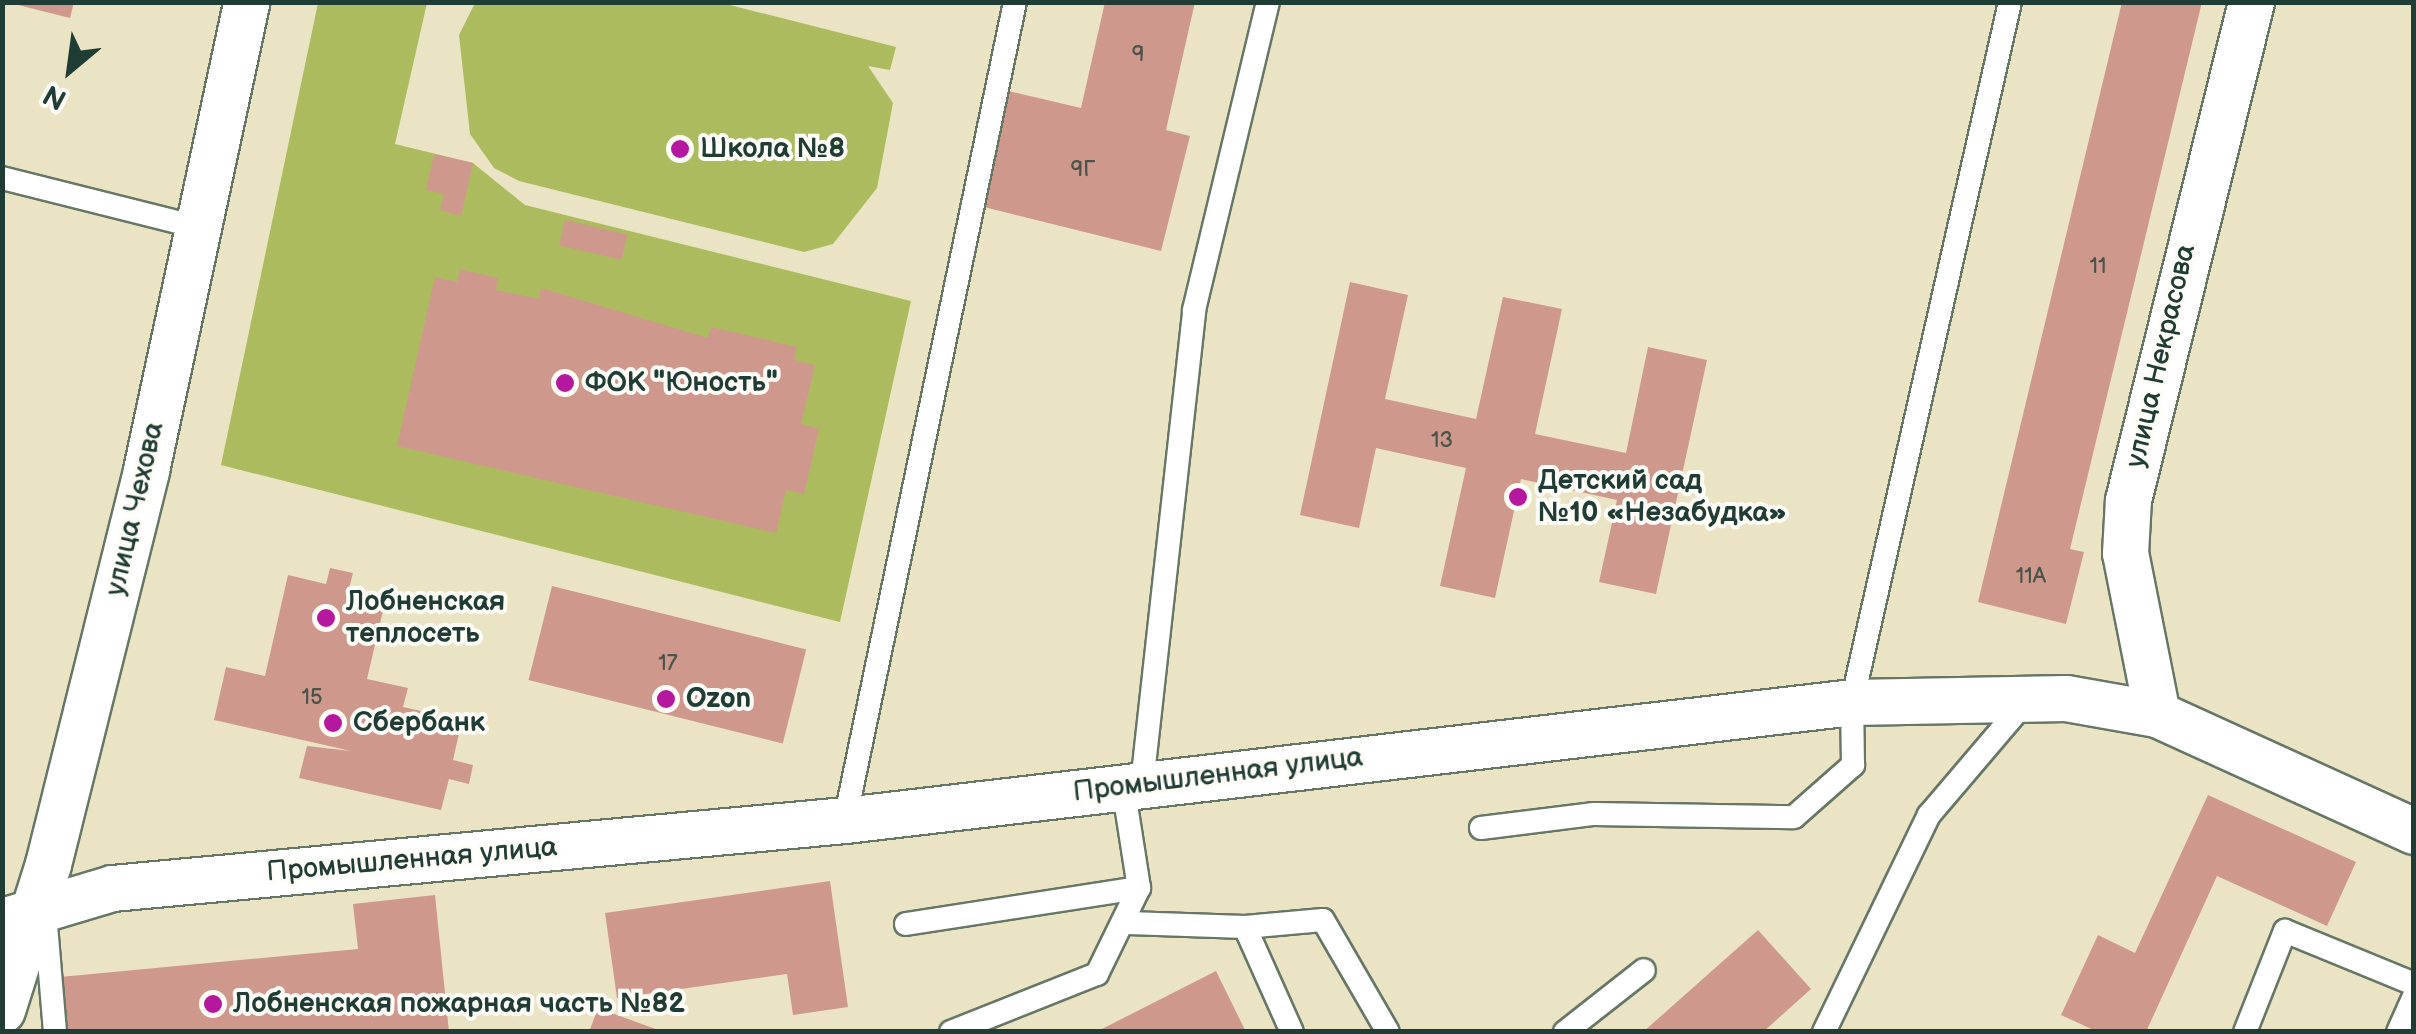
<!DOCTYPE html>
<html>
<head>
<meta charset="utf-8">
<style>
	body { margin:0 }
	#map { position:relative; width:2416px; height:1034px; overflow:hidden; background:#ebe4c4; font-family:"Balsamiq Sans",sans-serif }
	div>[style] { position:absolute }
	.green>* { inset:0; background:#acbb5e }
	.building>* { inset:0; background:#cf988c; transform-origin:0 0 }
	.roads { filter:drop-shadow(2px 0 #676) drop-shadow(-2px 0 #676) drop-shadow(0 2px #676) drop-shadow(0 -2px #676) }
	.service>* { height:22px; margin:-11px; padding:0 11px; transform-origin:11px; border-radius:11px; background:#fff }
	.minor>* { height:45px; margin:-22.5px; padding:0 22.5px; transform-origin:22.5px; border-radius:22.5px; background:#fff }
	.dots>* { width:28px; height:28px; translate:-50% -50%; box-sizing:border-box; border:5px solid #fdfcf7; border-radius:50% }
	span { translate:-50% -50%; white-space:nowrap; text-align:center; line-height:1.15; -webkit-text-stroke:8px #fdfcf7; paint-order:stroke }
	.number-label { font-size:22px; color:#4b544a }
	.number-label span { -webkit-text-stroke-width:0 }
	.poi-label { font-size:28px; color:#1f3d34; font-weight:700 }
	.left { translate:0 -50%; text-align:left }
	.street-label { font-size:28px; color:#1f3d34 }
	.frame { position:absolute; inset:0; border:5px solid #1f3d34; pointer-events:none }
	.north { position:absolute; left:20px; top:20px; width:100px; height:100px; -webkit-text-stroke:8px #fdfcf7; paint-order:stroke; rotate:209deg; font-size:28px; font-weight:700; line-height:40px; text-align:center; color:#1f3d34 }
	.north::after { content:''; display:block; margin:auto; width:35px; height:45px; background:#1f3d34; clip-path:polygon(50% 0,100% 100%,50% 72%,0 100%) }
</style>
</head>
<body>
<div id="map">
	<div class="green">
		<div style="clip-path:polygon(718px 2px,896px 47px,890px 70px,868px 66px,893px 103px,877px 188px,833px 244px,804px 252px,519px 181px,494px 168px,470px 134px,459px 35px,475px 3px)"></div>
		<div style="clip-path:polygon(318px 3px,427px 3px,395px 144px,473px 163px,525px 205px,911px 301px,840px 622px,221px 465px)"></div>
	</div>
	<div class="building">
		<div style="clip-path:polygon(6px 2px,74px 2px,70px 18px)"></div>
		<div style="clip-path:polygon(1105px 2px,1195px 2px,1166px 130px,1190px 136px,1161px 251px,976px 205px,1004px 90px,1081px 108px)"></div>
		<div style="clip-path:polygon(2122px 2px,2202px 2px,2070px 549px,2084px 552px,2066px 624px,1978px 602px)"></div>
		<div style="clip-path:polygon(434px 154px,473px 163px,461px 216px,440px 210px,444px 194px,426px 190px)"></div>
		<div style="left:565px;top:220px;width:64px;height:26px;rotate:13deg"></div>
		<div style="clip-path:polygon(460px 269px,498px 278px,496px 290px,539px 299px,541px 288px,708px 338px,711px 327px,797px 347px,794px 360px,815px 365px,801px 424px,819px 429px,804px 494px,786px 490px,776px 533px,397px 446px,435px 277px,457px 282px)"></div>
		<div style="clip-path:polygon(1350px 282px,1408px 295px,1385px 399px,1476px 419px,1503px 297px,1562px 309px,1535px 434px,1626px 453px,1648px 347px,1707px 360px,1656px 594px,1599px 582px,1617px 500px,1521px 479px,1495px 598px,1440px 586px,1466px 468px,1376px 448px,1359px 528px,1300px 515px)"></div>
		<div style="clip-path:polygon(330px 568px,353px 573px,349px 589px,386px 598px,367px 679px,408px 688px,403px 707px,462px 720px,453px 760px,473px 765px,469px 784px,449px 779px,441px 810px,299px 778px,307px 746px,351px 751px,214px 720px,226px 667px,265px 676px,288px 575px,326px 584px)"></div>
		<div style="left:552px;top:586px;width:262px;height:97px;rotate:14deg"></div>
		<div style="clip-path:polygon(2208px 795px,2356px 862px,2327px 926px,2217px 876px,2146px 1032px,2098px 1032px,2061px 1015px,2098px 935px,2135px 953px)"></div>
		<div style="clip-path:polygon(830px 881px,848px 1007px,793px 1015px,787px 974px,617px 998px,605px 913px)"></div>
		<div style="clip-path:polygon(435px 895px,449px 1032px,65px 1032px,60px 977px,358px 949px,353px 904px)"></div>
		<div style="clip-path:polygon(1758px 930px,1811px 989px,1763px 1032px,1643px 1032px)"></div>
		<div style="clip-path:polygon(1216px 971px,1246px 1032px,1096px 1032px)"></div>
		<div style="clip-path:polygon(598px 1008px,661px 1031px,661px 1032px,589px 1032px)"></div>
	</div>
	<div class="roads">
		<div class="service">
			<div style="left:2px;top:178px;width:201px;rotate:14.1deg"></div>
			<div style="left:1142px;top:784px;width:477px;rotate:-83.7deg"></div>
			<div style="left:1194px;top:310px;width:317px;rotate:-76.5deg"></div>
			<div style="left:845px;top:820px;width:835px;rotate:-78.26deg"></div>
			<div style="left:1481px;top:828px;width:114px;rotate:-7.1deg"></div>
			<div style="left:1594px;top:814px;width:200px;rotate:0.9deg"></div>
			<div style="left:1794px;top:817px;width:79px;rotate:-41.4deg"></div>
			<div style="left:1853px;top:765px;width:63px;rotate:-90.9deg"></div>
			<div style="left:1852px;top:702px;width:718px;rotate:-77.28deg"></div>
			<div style="left:45px;top:913px;width:119px;rotate:85.2deg"></div>
			<div style="left:1128px;top:923px;width:117px;rotate:2deg"></div>
			<div style="left:1245px;top:927px;width:115px;rotate:65.9deg"></div>
			<div style="left:906px;top:924px;width:236px;rotate:-8.8deg"></div>
			<div style="left:1245px;top:927px;width:78px;rotate:-5.1deg"></div>
			<div style="left:1323px;top:920px;width:129px;rotate:59.9deg"></div>
			<div style="left:951px;top:1032px;width:157px;rotate:-21.7deg"></div>
			<div style="left:1097px;top:974px;width:96px;rotate:-64deg"></div>
			<div style="left:1139px;top:888px;width:103px;rotate:-98.9deg"></div>
			<div style="left:1565px;top:1032px;width:100px;rotate:-38.1deg"></div>
			<div style="left:1824px;top:1032px;width:241px;rotate:-64.2deg"></div>
			<div style="left:1929px;top:815px;width:151px;rotate:-49.6deg"></div>
			<div style="left:2245px;top:1032px;width:109px;rotate:-68.4deg"></div>
			<div style="left:2285px;top:931px;width:139px;rotate:22.3deg"></div>
			<div style="left:2398px;top:1032px;width:39px;rotate:-66deg"></div>
		</div>
		<div class="minor">
			<div style="left:2157px;top:714px;width:164px;rotate:-101.2deg"></div>
			<div style="left:2125px;top:553px;width:53px;rotate:-86.8deg"></div>
			<div style="left:2128px;top:500px;width:513px;rotate:-76.13deg"></div>
			<div style="left:2px;top:921px;width:115px;rotate:-16.7deg"></div>
			<div style="left:112px;top:888px;width:736px;rotate:-5.3deg"></div>
			<div style="left:845px;top:820px;width:1014px;rotate:-6.68deg"></div>
			<div style="left:1852px;top:702px;width:214px;rotate:-1.1deg"></div>
			<div style="left:2066px;top:698px;width:92px;rotate:10deg"></div>
			<div style="left:2157px;top:714px;width:282px;rotate:24.5deg"></div>
			<div style="left:2px;top:1010px;width:153px;rotate:-72.5deg"></div>
			<div style="left:48px;top:864px;width:406px;rotate:-76deg"></div>
			<div style="left:146px;top:470px;width:479px;rotate:-77.9deg"></div>
		</div>
	</div>
	<div class="dots">
		<div style="left:680px;top:149px;background:#b5179e"></div>
		<div style="left:565px;top:383px;background:#b5179e"></div>
		<div style="left:1518px;top:497px;background:#b5179e"></div>
		<div style="left:326px;top:618px;background:#b5179e"></div>
		<div style="left:666px;top:699px;background:#b5179e"></div>
		<div style="left:333px;top:723px;background:#b5179e"></div>
		<div style="left:213px;top:1004px;background:#b5179e"></div>
	</div>
	<div class="number-label">
		<span style="left:1138px;top:55px">9</span>
		<span style="left:1083px;top:170px">9Г</span>
		<span style="left:2098px;top:267px">11</span>
		<span style="left:1442px;top:441px">13</span>
		<span style="left:2031px;top:577px">11А</span>
		<span style="left:668px;top:664px">17</span>
		<span style="left:312px;top:698px">15</span>
	</div>
	<div class="poi-label">
		<span class="left" style="left:700px;top:149px">Школа №8</span>
		<span class="left" style="left:585px;top:383px">ФОК "Юность"</span>
		<span class="left" style="left:1538px;top:497px">Детский сад<br>№10 «Незабудка»</span>
		<span class="left" style="left:346px;top:618px">Лобненская<br>теплосеть</span>
		<span class="left" style="left:686px;top:699px">Ozon</span>
		<span class="left" style="left:353px;top:723px">Сбербанк</span>
		<span class="left" style="left:233px;top:1004px">Лобненская пожарная часть №82</span>
	</div>
	<div class="street-label">
		<span style="left:2161px;top:356px;rotate:-77deg">улица Некрасова</span>
		<span style="left:135px;top:509px;rotate:-77deg">улица Чехова</span>
		<span style="left:1218px;top:775px;rotate:-7deg">Промышленная улица</span>
		<span style="left:412px;top:860px;rotate:-5deg">Промышленная улица</span>
	</div>
	<div class="frame"></div>
	<div class="north">N</div>
</div>
</body>
</html>
